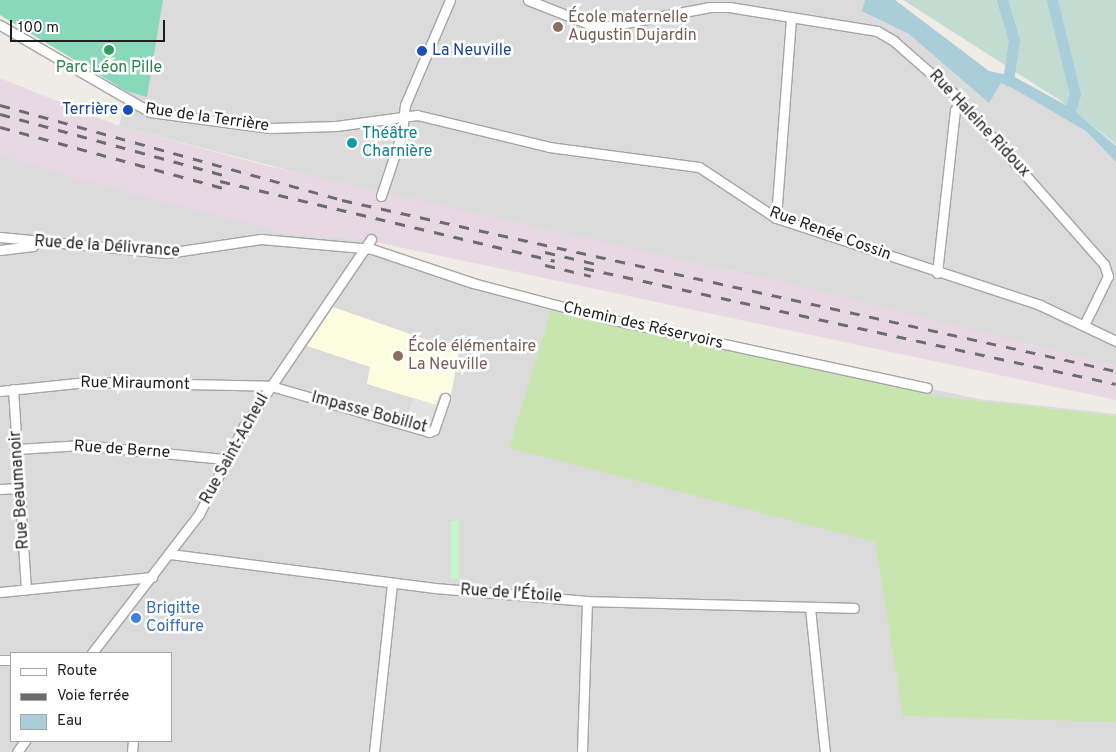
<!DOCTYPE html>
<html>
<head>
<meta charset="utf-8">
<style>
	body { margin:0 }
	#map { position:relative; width:1116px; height:752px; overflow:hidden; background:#efece5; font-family:Overpass,sans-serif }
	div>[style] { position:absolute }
	.residential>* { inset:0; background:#dcdbdb }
	.industrial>* { inset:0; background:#e7d8e4 }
	.education>* { inset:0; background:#fcfde0 }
	.grass>* { inset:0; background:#c9e5af }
	.wetland>* { inset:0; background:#c3dcd1 }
	.park>* { inset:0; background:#c5f6ca; transform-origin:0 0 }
	.pitch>* { inset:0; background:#89d8bb }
	.parking>* { inset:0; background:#e2e2e2; transform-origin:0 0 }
	.water>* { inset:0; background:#a9cdd9 }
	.canal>* { height:11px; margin:-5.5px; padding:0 5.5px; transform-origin:5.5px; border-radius:5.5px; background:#a9cdd9 }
	.roads { filter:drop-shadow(1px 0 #a5a5a5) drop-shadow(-1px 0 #a5a5a5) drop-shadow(0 1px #a5a5a5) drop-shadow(0 -1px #a5a5a5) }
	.street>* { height:9px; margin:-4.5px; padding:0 4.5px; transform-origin:4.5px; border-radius:4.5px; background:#fff }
	.rail>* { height:3px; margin-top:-1.5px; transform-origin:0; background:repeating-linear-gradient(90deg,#6c6c6c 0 10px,transparent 0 20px) }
	.dots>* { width:14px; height:14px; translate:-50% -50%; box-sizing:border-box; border:2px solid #fff; border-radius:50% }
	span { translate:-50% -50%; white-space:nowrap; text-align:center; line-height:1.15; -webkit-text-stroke:5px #fff; paint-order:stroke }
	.education-label { font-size:16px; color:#785e54 }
	.left { translate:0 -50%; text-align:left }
	.transit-label { font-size:16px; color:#164399 }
	.right { translate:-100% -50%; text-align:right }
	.leisure-label { font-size:16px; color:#27864d }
	.street-label { font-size:16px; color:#1e1e1e }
	.culture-label { font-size:16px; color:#0d838f }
	.shop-label { font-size:16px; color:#366cbe }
	.legend { position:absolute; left:10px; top:652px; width:162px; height:90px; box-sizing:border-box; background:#fff; border:1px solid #a5a5a5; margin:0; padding:6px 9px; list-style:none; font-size:15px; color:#1e1e1e }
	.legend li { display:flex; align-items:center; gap:10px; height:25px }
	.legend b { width:25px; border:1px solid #a5a5a5 }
	.scale { position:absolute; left:10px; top:20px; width:155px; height:22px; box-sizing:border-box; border:2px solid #1e1e1e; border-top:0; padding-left:6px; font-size:15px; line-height:18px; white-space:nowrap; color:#1e1e1e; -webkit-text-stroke:4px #fff; paint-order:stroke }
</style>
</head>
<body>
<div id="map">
	<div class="residential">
		<div style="clip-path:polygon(152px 0,878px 0,999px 79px,1069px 112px,1116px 155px,1116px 366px,773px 280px,368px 191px,119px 126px)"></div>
		<div style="clip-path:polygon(evenodd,0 155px,283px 233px,366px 240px,381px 256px,620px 322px,979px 399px,1116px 414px,1116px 752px,0 752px,0 155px,11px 653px,171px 653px,171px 741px,11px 741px,11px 653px)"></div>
	</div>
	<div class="industrial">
		<div style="clip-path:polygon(0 78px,119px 126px,263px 165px,773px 280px,1116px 366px,1116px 400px,366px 240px,283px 233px,81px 180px,0 155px)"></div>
	</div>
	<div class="education">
		<div style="clip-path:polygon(333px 307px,459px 351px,451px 395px,439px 395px,436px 405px,367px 384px,370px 367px,307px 346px)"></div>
	</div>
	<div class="grass">
		<div style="clip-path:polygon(551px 311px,942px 397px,1116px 416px,1116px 722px,903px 716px,875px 542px,509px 448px)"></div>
	</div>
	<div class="wetland">
		<div style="clip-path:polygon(903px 0,1116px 0,1116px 144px,1058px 99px)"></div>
	</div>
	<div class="park">
		<div style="left:451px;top:521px;width:8px;height:58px"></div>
	</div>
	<div class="pitch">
		<div style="clip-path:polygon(0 0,163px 0,147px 97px,126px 91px,0 15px)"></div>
	</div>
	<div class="parking">
		<div style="left:413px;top:398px;width:24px;height:24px;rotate:17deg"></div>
	</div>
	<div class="water">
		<div style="clip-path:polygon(865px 0,895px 0,989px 71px,1013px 76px,1071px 108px,1116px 146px,1116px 162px,1086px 131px,1009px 86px,1001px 83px,989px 103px,909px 34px,862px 11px)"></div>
	</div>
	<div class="canal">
		<div style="left:1002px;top:0;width:42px;rotate:73.3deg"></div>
		<div style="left:1014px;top:40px;width:41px;rotate:98.3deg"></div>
		<div style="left:1052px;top:0;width:97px;rotate:76.3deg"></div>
		<div style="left:1075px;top:94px;width:19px;rotate:108deg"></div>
	</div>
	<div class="roads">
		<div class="street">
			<div style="left:528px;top:0;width:76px;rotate:21.5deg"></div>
			<div style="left:599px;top:28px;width:113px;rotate:-10.7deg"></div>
			<div style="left:710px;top:7px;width:19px"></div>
			<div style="left:729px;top:7px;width:150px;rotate:9.2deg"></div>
			<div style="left:877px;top:31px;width:20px;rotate:30deg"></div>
			<div style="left:894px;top:41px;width:79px;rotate:41.4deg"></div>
			<div style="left:953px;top:93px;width:228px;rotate:48.6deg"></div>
			<div style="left:1104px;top:264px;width:13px;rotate:72deg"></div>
			<div style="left:1108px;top:276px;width:52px;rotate:116.1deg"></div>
			<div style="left:0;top:25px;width:173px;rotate:30.1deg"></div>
			<div style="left:150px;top:112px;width:121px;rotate:7.6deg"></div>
			<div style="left:270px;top:128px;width:66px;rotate:-1.7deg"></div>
			<div style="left:336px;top:126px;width:82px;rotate:-7.7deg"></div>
			<div style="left:417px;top:115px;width:136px;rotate:13.6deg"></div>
			<div style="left:549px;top:147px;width:151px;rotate:7.6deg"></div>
			<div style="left:699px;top:167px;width:92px;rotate:33.5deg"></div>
			<div style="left:776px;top:218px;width:278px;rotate:18.2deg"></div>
			<div style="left:1040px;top:305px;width:84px;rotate:25.3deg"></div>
			<div style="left:381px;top:196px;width:66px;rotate:-71.6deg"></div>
			<div style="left:402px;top:133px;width:28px;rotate:-84deg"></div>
			<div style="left:405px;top:105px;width:114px;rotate:-66.8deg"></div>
			<div style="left:776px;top:218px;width:201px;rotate:-85.7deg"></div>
			<div style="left:0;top:237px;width:168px;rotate:5.5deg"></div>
			<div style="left:167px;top:253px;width:95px;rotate:-8.5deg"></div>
			<div style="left:261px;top:239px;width:111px;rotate:5.1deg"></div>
			<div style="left:372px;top:249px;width:107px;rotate:18.6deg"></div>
			<div style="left:473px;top:283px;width:141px;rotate:14.8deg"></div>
			<div style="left:609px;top:319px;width:325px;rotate:12.2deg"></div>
			<div style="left:0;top:250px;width:33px;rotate:-7deg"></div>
			<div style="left:33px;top:246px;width:3px;rotate:-90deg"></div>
			<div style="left:937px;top:273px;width:164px;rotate:-83.7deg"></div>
			<div style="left:955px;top:110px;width:8px;rotate:-50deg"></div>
			<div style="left:13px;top:389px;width:201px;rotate:86.3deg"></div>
			<div style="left:0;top:391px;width:87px;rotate:-5.9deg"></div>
			<div style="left:87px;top:382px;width:184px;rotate:1.2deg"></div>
			<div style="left:271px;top:386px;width:165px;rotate:16.2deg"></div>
			<div style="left:429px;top:432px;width:5px;rotate:-22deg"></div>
			<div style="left:434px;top:430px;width:34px;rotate:-71deg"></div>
			<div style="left:17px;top:449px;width:65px;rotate:-3.5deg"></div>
			<div style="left:82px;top:445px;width:145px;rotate:5.6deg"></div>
			<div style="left:0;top:489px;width:20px;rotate:-3deg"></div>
			<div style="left:170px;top:554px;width:267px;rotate:7.3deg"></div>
			<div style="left:435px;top:588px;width:153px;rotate:4.9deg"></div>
			<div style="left:587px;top:601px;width:267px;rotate:1.5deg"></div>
			<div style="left:0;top:592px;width:153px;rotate:-5.6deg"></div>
			<div style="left:810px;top:608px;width:145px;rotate:84.1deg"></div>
			<div style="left:92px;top:653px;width:175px;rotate:-52.4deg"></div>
			<div style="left:199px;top:514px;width:99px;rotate:-62.9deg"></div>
			<div style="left:244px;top:426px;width:226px;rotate:-55.8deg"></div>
			<div style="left:0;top:660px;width:11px"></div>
			<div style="left:17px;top:752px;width:14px;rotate:-54deg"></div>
			<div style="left:132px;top:752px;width:11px;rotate:-85deg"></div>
			<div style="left:374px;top:752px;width:170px;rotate:-83.9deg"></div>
			<div style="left:582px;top:752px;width:151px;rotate:-88.1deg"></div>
		</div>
	</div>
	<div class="rail">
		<div style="left:0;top:105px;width:355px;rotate:15.5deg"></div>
		<div style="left:342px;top:200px;width:793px;rotate:12.46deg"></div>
		<div style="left:0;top:114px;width:239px;rotate:15.3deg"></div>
		<div style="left:0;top:127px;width:235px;rotate:15.3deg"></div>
		<div style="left:220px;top:181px;width:344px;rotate:13.4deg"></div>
		<div style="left:545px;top:252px;width:52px;rotate:13.2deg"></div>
		<div style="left:545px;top:265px;width:47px;rotate:13.4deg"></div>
		<div style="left:584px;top:268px;width:544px;rotate:12.3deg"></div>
	</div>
	<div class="dots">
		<div style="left:558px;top:27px;background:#8d6e63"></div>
		<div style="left:109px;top:50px;background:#2e9e5b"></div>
		<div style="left:422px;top:51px;background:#1a4fb4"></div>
		<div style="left:128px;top:110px;background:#1a4fb4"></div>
		<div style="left:352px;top:143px;background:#0f9aa8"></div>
		<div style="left:398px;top:356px;background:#8d6e63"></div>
		<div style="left:136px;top:618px;background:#3f7fe0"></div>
	</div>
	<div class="education-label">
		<span class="left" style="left:568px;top:27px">École maternelle<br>Augustin Dujardin</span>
		<span class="left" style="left:408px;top:356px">École élémentaire<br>La Neuville</span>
	</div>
	<div class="transit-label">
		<span class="left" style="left:432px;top:51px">La Neuville</span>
		<span class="right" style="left:118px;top:110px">Terrière</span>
	</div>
	<div class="leisure-label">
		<span style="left:109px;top:68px">Parc Léon Pille</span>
	</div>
	<div class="street-label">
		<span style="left:207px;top:118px;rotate:8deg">Rue de la Terrière</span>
		<span style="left:979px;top:124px;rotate:47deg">Rue Haleine Ridoux</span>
		<span style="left:830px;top:234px;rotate:20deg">Rue Renée Cossin</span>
		<span style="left:107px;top:247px;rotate:4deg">Rue de la Délivrance</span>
		<span style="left:643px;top:326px;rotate:13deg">Chemin des Réservoirs</span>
		<span style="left:135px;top:384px;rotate:1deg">Rue Miraumont</span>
		<span style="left:369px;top:413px;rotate:15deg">Impasse Bobillot</span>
		<span style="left:235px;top:449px;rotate:-61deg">Rue Saint-Acheul</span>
		<span style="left:122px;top:450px;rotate:4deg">Rue de Berne</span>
		<span style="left:20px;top:490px;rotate:-94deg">Rue Beaumanoir</span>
		<span style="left:511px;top:594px;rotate:4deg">Rue de l'Étoile</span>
	</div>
	<div class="culture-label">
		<span class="left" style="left:362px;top:143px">Théâtre<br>Charnière</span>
	</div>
	<div class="shop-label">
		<span class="left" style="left:146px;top:618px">Brigitte<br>Coiffure</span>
	</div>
	<ul class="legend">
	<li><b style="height:6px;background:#fff"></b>Route</li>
	<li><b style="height:6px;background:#6c6c6c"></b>Voie ferrée</li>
	<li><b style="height:14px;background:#a9cdd9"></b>Eau</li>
	</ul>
	<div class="scale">100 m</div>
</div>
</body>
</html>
